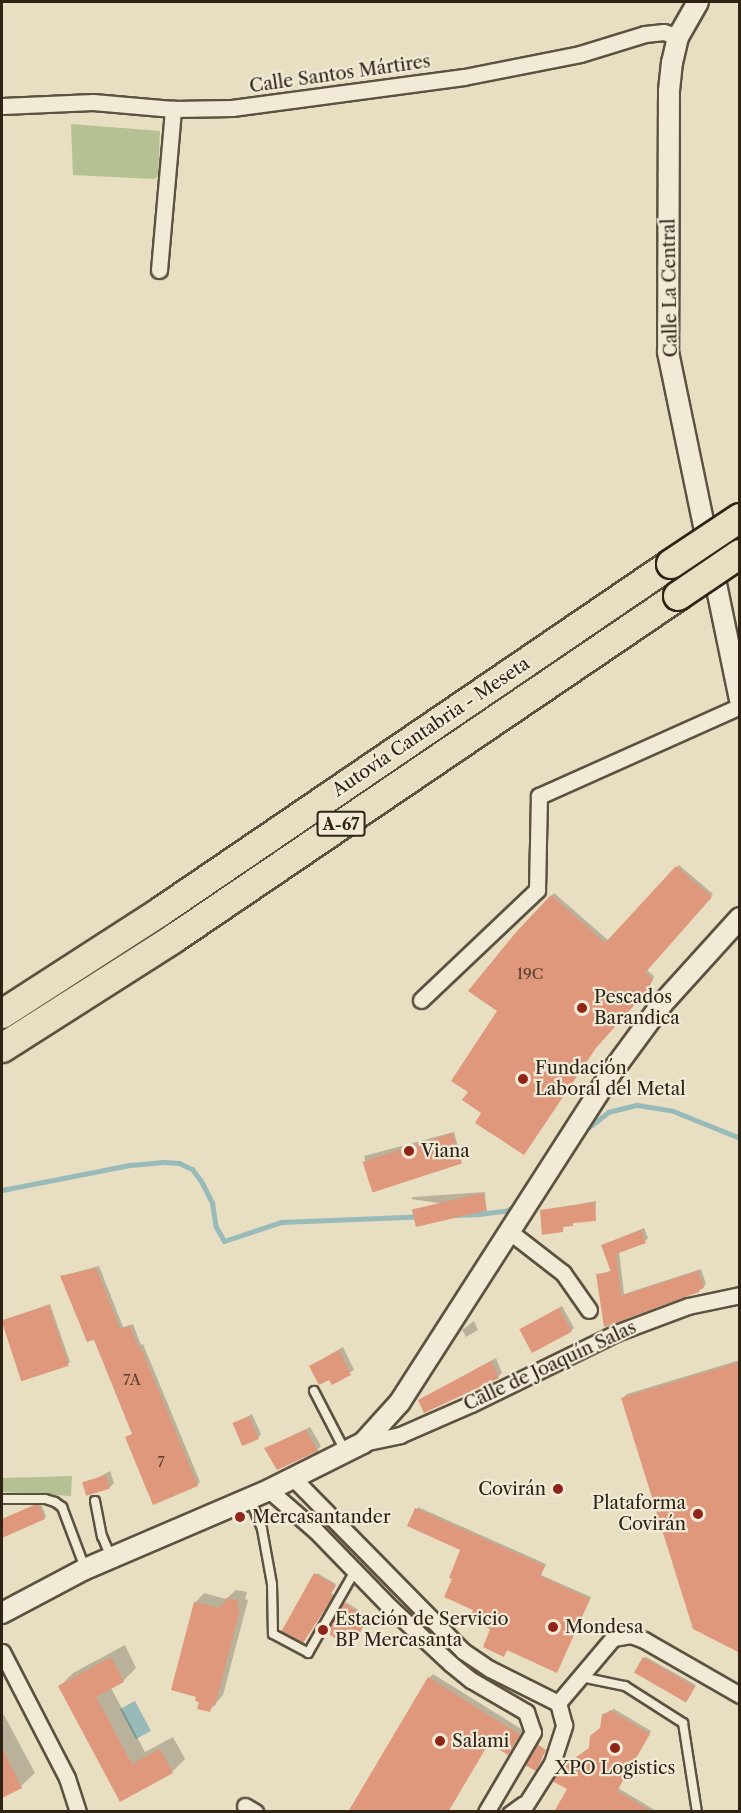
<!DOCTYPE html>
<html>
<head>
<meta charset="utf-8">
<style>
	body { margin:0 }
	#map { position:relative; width:741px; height:1813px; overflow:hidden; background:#e8dec1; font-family:"Libre Caslon Text",serif }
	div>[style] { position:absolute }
	.green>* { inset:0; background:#b5c193 }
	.water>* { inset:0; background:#98bbb9; transform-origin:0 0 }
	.shadow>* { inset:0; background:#0003; transform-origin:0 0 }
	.stream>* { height:5px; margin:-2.5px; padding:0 2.5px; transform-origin:2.5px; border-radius:2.5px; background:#98bbb9 }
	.building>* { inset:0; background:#e0987c; transform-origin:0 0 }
	.roads { filter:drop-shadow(2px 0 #5c5240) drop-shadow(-2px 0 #5c5240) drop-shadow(0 2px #5c5240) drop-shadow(0 -2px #5c5240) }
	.service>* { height:8px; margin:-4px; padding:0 4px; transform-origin:4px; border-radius:4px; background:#f0ead7 }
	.minor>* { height:15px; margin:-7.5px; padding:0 7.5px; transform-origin:7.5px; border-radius:7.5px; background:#f0ead7 }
	.tertiary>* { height:20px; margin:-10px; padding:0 10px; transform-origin:10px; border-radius:10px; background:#f0ead7 }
	.motorway>* { height:28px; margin:-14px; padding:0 14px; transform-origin:14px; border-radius:14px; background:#e8dec1 }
	.bridges { filter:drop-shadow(2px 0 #2e2315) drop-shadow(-2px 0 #2e2315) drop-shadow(0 2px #2e2315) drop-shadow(0 -2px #2e2315) }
	.motorway-bridge>* { height:28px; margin:-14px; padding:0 14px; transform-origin:14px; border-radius:14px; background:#e8dec1 }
	.dots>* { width:16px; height:16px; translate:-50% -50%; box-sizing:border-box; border:3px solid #f0ead7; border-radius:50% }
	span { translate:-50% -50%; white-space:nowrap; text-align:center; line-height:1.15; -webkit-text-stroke:4.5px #f0ead7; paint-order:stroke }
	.number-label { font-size:15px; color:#5a402f }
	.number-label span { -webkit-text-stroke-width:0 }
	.shield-label span { padding:2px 4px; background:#f0ead7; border:2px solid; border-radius:4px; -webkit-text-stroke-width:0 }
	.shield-label { font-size:16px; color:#2e2315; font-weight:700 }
	.street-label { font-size:18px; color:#2e2315 }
	.poi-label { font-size:18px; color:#2e2315 }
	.left { translate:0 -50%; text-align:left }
	.right { translate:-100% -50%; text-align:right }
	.frame { position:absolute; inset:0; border:3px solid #2e2315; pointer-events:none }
</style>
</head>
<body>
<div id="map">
	<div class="green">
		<div style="clip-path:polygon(71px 124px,160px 131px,158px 177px,154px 179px,73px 175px)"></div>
		<div style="clip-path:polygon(72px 1476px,71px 1496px,2px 1492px,2px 1478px)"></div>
	</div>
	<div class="water">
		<div style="left:135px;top:1701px;width:34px;height:17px;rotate:62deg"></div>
	</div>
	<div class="shadow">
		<div style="clip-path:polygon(679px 865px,713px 894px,647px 970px,654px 976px,650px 985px,483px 1113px,470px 1092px,499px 1011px,518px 932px,554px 893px,609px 941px)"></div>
		<div style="left:454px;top:1132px;width:30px;height:93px;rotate:75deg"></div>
		<div style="clip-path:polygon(485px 1192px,486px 1210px,411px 1199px,413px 1197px)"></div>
		<div style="clip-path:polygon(596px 1201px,595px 1220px,574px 1222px,572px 1225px,564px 1226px,563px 1230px,541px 1211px)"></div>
		<div style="clip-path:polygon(644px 1228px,648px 1238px,645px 1241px,619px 1251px,624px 1294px,701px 1269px,706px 1284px,699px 1291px,605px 1325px,598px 1275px,612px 1270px,603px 1245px)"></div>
		<div style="clip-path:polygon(99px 1266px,123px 1327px,133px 1324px,141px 1345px,143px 1344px,200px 1482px,197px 1485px,127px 1437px,134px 1433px,95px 1338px,62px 1276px)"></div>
		<div style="left:50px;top:1304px;width:62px;height:48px;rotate:71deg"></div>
		<div style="clip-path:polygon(562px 1306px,574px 1328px,571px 1331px,525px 1328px)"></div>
		<div style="clip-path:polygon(474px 1321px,478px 1330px,466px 1337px,462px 1330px)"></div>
		<div style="clip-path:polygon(343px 1347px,354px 1370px,332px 1383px,329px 1378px,311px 1366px)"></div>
		<div style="clip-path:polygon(496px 1358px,502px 1373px,498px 1377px,420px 1400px)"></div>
		<div style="clip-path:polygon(740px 1360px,740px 1652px,623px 1398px,627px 1394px)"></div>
		<div style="clip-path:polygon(252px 1414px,261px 1434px,258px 1438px,235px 1424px)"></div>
		<div style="clip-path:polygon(310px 1427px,321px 1446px,317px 1450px,266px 1448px)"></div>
		<div style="clip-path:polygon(110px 1471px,114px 1483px,110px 1487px,85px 1485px)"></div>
		<div style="clip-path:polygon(41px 1504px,46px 1516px,44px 1518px,2px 1536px,2px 1519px)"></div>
		<div style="clip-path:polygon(418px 1507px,546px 1564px,541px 1575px,591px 1597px,558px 1669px,508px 1649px,504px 1655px,492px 1628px,475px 1610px,462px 1550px,409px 1526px)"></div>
		<div style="clip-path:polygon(317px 1573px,336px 1584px,331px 1593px,334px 1595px,304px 1640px)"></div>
		<div style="clip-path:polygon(236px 1590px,247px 1592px,245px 1599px,248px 1600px,223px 1695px,210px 1710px,201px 1701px,195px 1603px,204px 1593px,226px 1599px)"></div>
		<div style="clip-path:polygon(346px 1602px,369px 1617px,354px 1643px,345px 1604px)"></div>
		<div style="clip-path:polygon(125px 1645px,136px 1668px,123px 1681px,111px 1688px,145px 1752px,173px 1737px,185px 1759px,172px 1772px,120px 1800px,60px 1686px,73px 1673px)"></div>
		<div style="clip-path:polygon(646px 1657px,696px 1685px,688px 1699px,644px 1658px)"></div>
		<div style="clip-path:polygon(433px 1674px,523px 1730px,508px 1753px,489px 1742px,448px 1812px,429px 1678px)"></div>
		<div style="clip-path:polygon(614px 1709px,651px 1731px,618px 1788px,658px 1812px,556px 1812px,569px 1788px,554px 1780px,564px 1761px,567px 1758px,572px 1761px,590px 1748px,602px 1728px,603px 1714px)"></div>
		<div style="clip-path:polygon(4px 1715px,35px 1773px,21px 1786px,2px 1797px,2px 1716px)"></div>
	</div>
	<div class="stream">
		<div style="left:584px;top:1131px;width:31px;rotate:-38deg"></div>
		<div style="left:608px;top:1112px;width:30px;rotate:-14deg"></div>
		<div style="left:637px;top:1105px;width:36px;rotate:9deg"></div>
		<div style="left:673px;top:1111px;width:72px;rotate:21.9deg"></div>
		<div style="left:2px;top:1190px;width:130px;rotate:-11.1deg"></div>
		<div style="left:130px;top:1165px;width:34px;rotate:-5deg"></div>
		<div style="left:164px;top:1162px;width:15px;rotate:4deg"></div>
		<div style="left:179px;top:1163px;width:14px;rotate:25deg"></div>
		<div style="left:192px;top:1169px;width:15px;rotate:53deg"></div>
		<div style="left:201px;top:1181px;width:25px;rotate:63deg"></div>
		<div style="left:212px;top:1203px;width:24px;rotate:81deg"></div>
		<div style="left:216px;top:1227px;width:16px;rotate:60deg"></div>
		<div style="left:224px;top:1241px;width:60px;rotate:-18.4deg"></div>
		<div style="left:281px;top:1222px;width:198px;rotate:-2.3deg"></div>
		<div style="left:479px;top:1214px;width:26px;rotate:-7deg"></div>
		<div style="left:505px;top:1211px;width:14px;rotate:-25deg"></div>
	</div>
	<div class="building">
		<div style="clip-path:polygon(676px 866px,712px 897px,645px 973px,653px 979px,648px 990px,596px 1048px,524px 1155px,475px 1123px,481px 1113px,462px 1100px,468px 1092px,451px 1081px,497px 1011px,468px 991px,517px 931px,551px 895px,605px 943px)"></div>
		<div style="left:452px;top:1133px;width:32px;height:94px;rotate:72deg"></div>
		<div style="left:483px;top:1193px;width:18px;height:73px;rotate:77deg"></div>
		<div style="clip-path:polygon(595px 1202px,596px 1221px,573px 1223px,573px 1226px,563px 1227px,563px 1232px,542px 1235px,540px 1210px)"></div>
		<div style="clip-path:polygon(641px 1230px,646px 1243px,616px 1254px,621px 1296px,698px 1271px,704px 1288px,699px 1290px,699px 1292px,604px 1327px,596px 1274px,611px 1272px,601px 1245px)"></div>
		<div style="clip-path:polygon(96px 1268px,120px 1329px,130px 1326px,138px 1347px,140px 1346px,198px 1486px,153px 1505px,125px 1437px,132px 1434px,94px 1340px,87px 1342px,60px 1276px)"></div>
		<div style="left:49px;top:1305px;width:64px;height:50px;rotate:72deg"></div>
		<div style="left:559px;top:1308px;width:27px;height:45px;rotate:62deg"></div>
		<div style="clip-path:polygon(339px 1350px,351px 1375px,332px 1385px,329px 1380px,319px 1385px,309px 1366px)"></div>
		<div style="clip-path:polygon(491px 1361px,499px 1378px,424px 1413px,418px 1400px)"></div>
		<div style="clip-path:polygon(740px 1362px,740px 1653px,693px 1629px,621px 1398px)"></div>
		<div style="left:249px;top:1416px;width:25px;height:18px;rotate:67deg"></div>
		<div style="clip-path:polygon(306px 1430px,318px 1451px,277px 1470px,264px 1448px)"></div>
		<div style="left:106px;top:1475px;width:14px;height:25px;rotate:73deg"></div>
		<div style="clip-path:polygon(34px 1505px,39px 1505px,45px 1519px,2px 1538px,2px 1519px)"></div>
		<div style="clip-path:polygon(415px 1508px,545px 1566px,540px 1576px,590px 1599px,557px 1673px,507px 1650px,504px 1657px,483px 1647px,490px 1629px,469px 1619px,473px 1610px,444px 1597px,452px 1579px,449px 1578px,460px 1550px,407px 1526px)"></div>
		<div style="clip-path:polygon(314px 1573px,336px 1586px,330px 1595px,333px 1597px,303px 1643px,281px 1632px)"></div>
		<div style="clip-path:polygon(226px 1598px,239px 1601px,237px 1608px,240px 1609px,215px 1706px,212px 1705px,210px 1712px,197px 1709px,199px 1702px,195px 1701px,196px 1697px,171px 1690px,194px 1602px,219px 1608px,220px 1604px,224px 1605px)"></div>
		<div style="left:344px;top:1603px;width:29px;height:34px;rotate:34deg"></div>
		<div style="clip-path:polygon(111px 1657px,124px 1682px,96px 1697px,132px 1764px,160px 1749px,173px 1773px,120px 1802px,58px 1686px)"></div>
		<div style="left:643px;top:1657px;width:60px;height:18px;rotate:30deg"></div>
		<div style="clip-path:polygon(428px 1677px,520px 1735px,508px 1755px,489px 1743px,448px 1812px,348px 1812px)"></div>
		<div style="clip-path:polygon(610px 1710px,650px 1734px,617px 1791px,652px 1812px,554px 1812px,567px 1789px,552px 1781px,563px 1760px,568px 1763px,589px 1748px,590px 1736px,600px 1728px,602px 1714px,607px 1714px)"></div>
		<div style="clip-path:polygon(537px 1744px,546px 1750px,536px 1771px,525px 1765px)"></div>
		<div style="clip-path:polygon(2px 1748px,22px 1788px,2px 1798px)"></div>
	</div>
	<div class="roads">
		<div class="service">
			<div style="left:314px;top:1391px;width:68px;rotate:62.7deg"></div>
			<div style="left:2px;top:1499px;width:43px"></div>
			<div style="left:45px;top:1499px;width:10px;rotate:17deg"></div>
			<div style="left:55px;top:1502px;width:9px;rotate:36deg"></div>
			<div style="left:62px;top:1507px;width:65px;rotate:69.3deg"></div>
			<div style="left:250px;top:1499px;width:32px;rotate:68deg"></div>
			<div style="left:262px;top:1529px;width:56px;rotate:79.7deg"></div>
			<div style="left:272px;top:1584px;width:50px;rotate:88.9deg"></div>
			<div style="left:273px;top:1634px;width:40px;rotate:28deg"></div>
			<div style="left:308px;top:1653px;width:95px;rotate:-60.2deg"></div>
			<div style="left:95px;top:1501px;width:36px;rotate:79deg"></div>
			<div style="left:102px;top:1536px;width:23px;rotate:67deg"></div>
			<div style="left:581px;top:1677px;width:45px;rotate:11.6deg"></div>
			<div style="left:625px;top:1686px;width:69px;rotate:32.5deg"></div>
			<div style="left:683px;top:1723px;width:90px;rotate:81.1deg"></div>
			<div style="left:508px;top:1812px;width:17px;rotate:-36deg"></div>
		</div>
		<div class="minor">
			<div style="left:2px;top:106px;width:91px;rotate:-2.5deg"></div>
			<div style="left:93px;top:102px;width:80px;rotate:5deg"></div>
			<div style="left:173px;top:109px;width:59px;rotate:-1deg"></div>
			<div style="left:232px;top:108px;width:234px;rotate:-7.6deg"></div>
			<div style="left:464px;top:77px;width:118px;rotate:-11.2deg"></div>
			<div style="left:580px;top:54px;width:68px;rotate:-17.1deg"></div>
			<div style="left:645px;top:34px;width:19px;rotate:-6deg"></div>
			<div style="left:664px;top:32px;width:15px;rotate:20deg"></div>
			<div style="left:159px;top:270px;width:162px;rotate:-85deg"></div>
			<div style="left:421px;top:1000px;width:160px;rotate:-43.5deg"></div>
			<div style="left:537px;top:890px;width:94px;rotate:-88.8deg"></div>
			<div style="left:539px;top:796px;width:220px;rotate:-24.1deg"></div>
			<div style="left:510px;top:1232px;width:67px;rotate:37.7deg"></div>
			<div style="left:563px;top:1273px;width:45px;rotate:54.9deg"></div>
			<div style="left:363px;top:1443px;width:38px;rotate:-12deg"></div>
			<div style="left:400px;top:1435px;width:77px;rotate:-23.6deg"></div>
			<div style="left:471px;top:1404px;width:161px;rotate:-26.1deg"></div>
			<div style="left:616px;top:1333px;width:77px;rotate:-20.6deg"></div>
			<div style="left:688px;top:1306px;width:53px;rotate:-11.9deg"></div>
			<div style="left:293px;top:1478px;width:243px;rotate:45.5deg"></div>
			<div style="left:463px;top:1651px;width:32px;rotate:34deg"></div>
			<div style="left:490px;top:1669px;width:76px;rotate:26.6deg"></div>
			<div style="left:269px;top:1490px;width:62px;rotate:41.1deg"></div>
			<div style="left:316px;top:1531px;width:107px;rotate:45.8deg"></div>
			<div style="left:391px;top:1608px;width:82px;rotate:43deg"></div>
			<div style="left:451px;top:1664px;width:26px;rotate:39deg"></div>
			<div style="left:471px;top:1680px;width:64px;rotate:30.2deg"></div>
			<div style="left:526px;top:1712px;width:21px;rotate:71deg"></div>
			<div style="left:533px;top:1732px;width:93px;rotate:120.4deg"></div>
			<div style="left:2px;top:1652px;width:142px;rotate:62.7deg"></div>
			<div style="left:67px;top:1778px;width:36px;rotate:72deg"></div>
			<div style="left:245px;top:1806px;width:12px;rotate:31deg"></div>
			<div style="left:521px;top:1812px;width:58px;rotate:-57.7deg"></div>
			<div style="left:552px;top:1763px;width:40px;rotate:-72deg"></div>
			<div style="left:564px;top:1725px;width:23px;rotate:-105deg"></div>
			<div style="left:558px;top:1703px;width:85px;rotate:-49.8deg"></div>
			<div style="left:613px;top:1638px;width:18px;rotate:-9deg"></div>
			<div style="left:631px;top:1635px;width:14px;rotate:21deg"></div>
			<div style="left:644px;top:1640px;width:111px;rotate:29.8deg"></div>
		</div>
		<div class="tertiary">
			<div style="left:698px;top:2px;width:40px;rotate:119.7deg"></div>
			<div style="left:678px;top:37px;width:26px;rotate:103deg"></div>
			<div style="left:672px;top:62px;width:30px;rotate:96deg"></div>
			<div style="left:669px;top:92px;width:260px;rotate:90.2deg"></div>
			<div style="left:668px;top:352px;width:355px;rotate:78.3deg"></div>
			<div style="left:2px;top:1613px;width:94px;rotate:-27.9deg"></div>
			<div style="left:85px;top:1569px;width:200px;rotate:-23.2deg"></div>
			<div style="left:269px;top:1490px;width:105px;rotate:-26.6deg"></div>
			<div style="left:363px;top:1443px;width:55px;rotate:-47.9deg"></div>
			<div style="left:400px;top:1402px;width:396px;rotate:-57.3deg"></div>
			<div style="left:614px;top:1069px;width:81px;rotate:-53.6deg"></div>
			<div style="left:662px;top:1004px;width:116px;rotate:-47.8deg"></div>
		</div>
		<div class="motorway">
			<div style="left:2px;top:1014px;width:188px;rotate:-32.8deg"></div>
			<div style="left:160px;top:912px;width:618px;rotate:-34.26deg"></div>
			<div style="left:2px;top:1048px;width:203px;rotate:-32.5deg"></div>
			<div style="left:173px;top:939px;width:610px;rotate:-34.18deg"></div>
		</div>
	</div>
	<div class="bridges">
		<div class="motorway-bridge">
			<div style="left:671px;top:564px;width:83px;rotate:-33.7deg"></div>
			<div style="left:678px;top:596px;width:75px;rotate:-34.1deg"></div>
		</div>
	</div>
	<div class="dots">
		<div style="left:582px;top:1008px;background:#8f2418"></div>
		<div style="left:523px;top:1079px;background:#8f2418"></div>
		<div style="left:409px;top:1151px;background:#8f2418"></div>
		<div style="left:558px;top:1489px;background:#8f2418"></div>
		<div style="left:698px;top:1514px;background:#8f2418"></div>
		<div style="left:240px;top:1517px;background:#8f2418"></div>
		<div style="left:553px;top:1627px;background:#8f2418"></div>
		<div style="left:323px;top:1630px;background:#8f2418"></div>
		<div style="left:440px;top:1741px;background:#8f2418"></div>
		<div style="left:615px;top:1748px;background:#8f2418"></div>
	</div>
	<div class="number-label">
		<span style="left:530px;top:974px">19C</span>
		<span style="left:132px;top:1380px">7A</span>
		<span style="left:161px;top:1462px">7</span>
	</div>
	<div class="shield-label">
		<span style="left:341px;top:824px">A-67</span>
	</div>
	<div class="street-label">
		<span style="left:340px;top:74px;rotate:-8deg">Calle Santos Mártires</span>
		<span style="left:670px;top:288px;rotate:-91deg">Calle La Central</span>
		<span style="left:431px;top:727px;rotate:-34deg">Autovía Cantabria - Meseta</span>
		<span style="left:550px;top:1366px;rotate:-25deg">Calle de Joaquín Salas</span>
	</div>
	<div class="poi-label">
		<span class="left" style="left:594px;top:1008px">Pescados<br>Barandica</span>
		<span class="left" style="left:535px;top:1079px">Fundación<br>Laboral del Metal</span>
		<span class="left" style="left:421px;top:1151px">Viana</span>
		<span class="right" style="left:546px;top:1489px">Covirán</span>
		<span class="right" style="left:686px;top:1514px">Plataforma<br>Covirán</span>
		<span class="left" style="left:252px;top:1517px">Mercasantander</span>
		<span class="left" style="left:335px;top:1630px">Estación de Servicio<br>BP Mercasanta</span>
		<span class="left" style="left:565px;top:1627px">Mondesa</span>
		<span class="left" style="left:452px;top:1741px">Salami</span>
		<span style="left:615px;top:1768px">XPO Logistics</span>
	</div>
	<div class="frame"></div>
</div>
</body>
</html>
